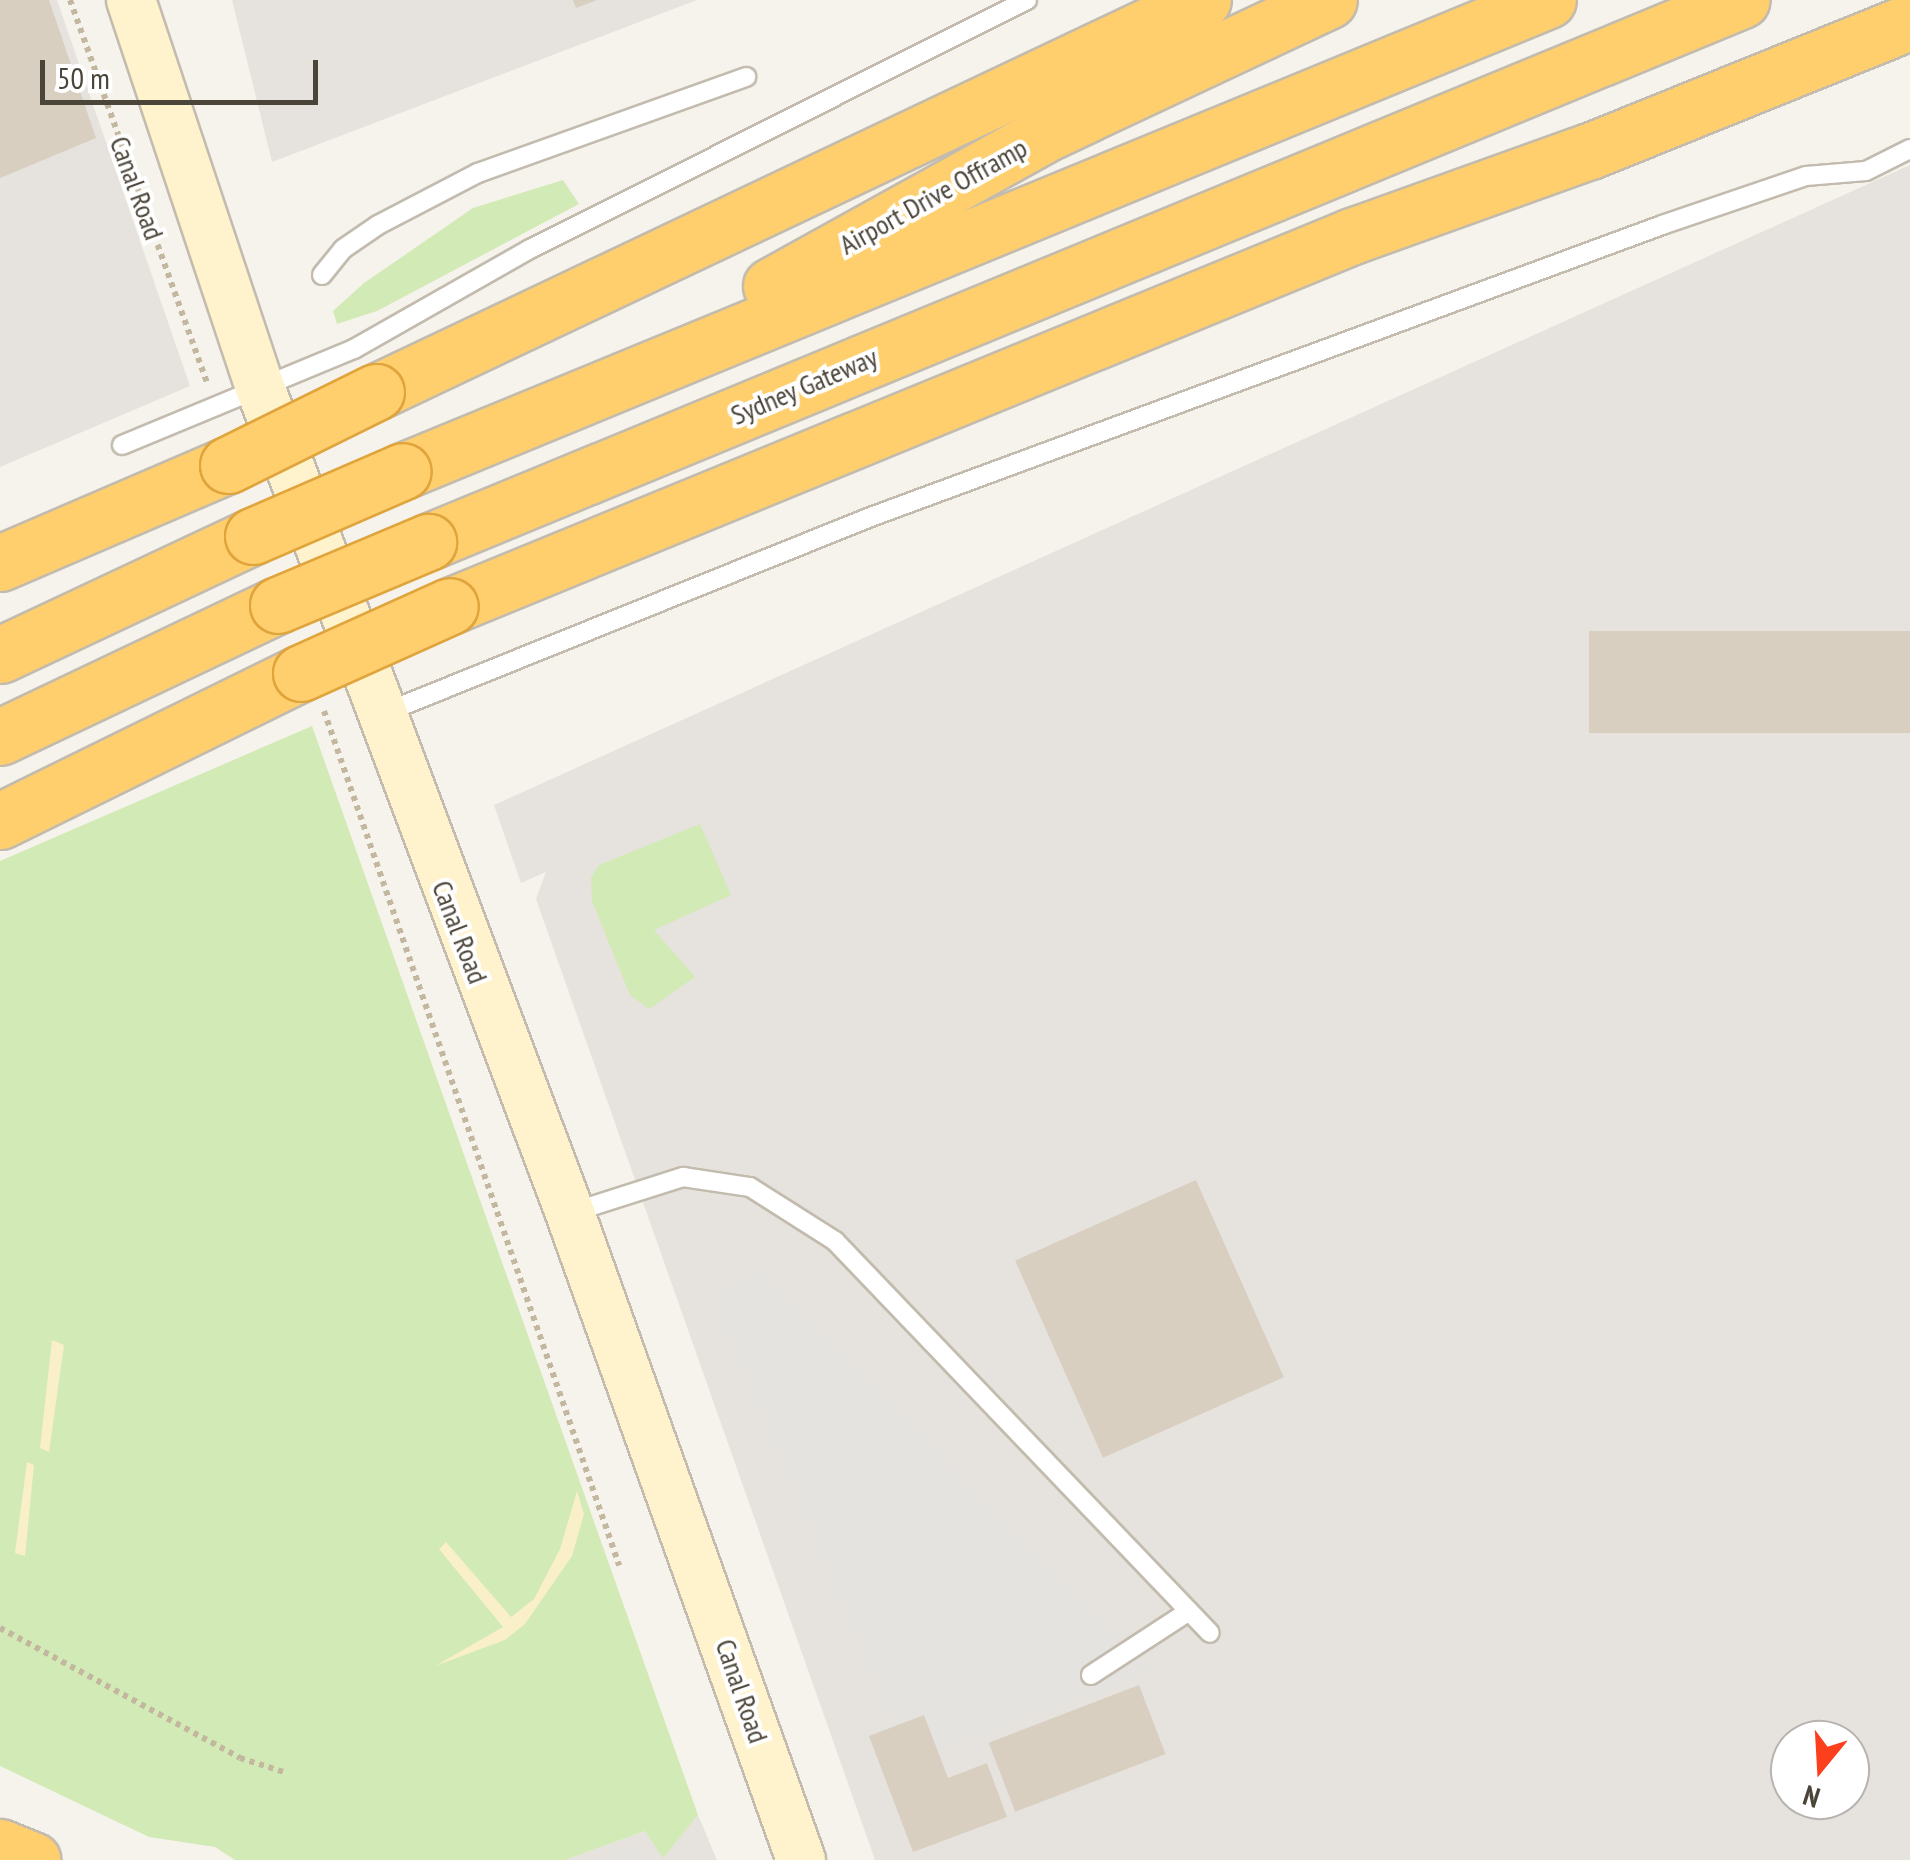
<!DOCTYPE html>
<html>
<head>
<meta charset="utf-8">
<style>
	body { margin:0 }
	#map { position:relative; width:1910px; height:1860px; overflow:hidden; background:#f6f3ec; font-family:"PT Sans Narrow",sans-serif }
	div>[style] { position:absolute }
	.industrial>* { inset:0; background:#e6e2dd }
	.green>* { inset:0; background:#d2eab5 }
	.sand>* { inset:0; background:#f9efc9 }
	.parking>* { inset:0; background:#e5e3e0 }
	.building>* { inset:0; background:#d8cfc1; transform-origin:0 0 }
	.path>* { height:6px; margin-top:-3px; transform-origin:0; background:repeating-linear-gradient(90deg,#c4b79f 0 5px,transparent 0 10px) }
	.roads { filter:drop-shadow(2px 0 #c2bbae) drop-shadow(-2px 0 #c2bbae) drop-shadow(0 2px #c2bbae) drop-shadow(0 -2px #c2bbae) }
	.lane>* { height:18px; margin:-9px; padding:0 9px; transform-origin:9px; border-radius:9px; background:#fff }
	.secondary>* { height:48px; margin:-24px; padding:0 24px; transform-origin:24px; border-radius:24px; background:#fff3cd }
	.highway>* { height:55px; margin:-27.5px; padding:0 27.5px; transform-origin:27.5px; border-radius:27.5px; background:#ffcf6e }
	.bridges { filter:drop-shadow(2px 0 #e0a43c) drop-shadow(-2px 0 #e0a43c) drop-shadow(0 2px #e0a43c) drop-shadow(0 -2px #e0a43c) }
	.highway-bridge>* { height:55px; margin:-27.5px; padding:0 27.5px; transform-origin:27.5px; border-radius:27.5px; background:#ffcf6e }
	span { translate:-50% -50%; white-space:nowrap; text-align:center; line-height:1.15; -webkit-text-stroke:8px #fff; paint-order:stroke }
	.street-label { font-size:28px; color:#4b4439 }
	.north { position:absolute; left:1770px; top:1720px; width:100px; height:100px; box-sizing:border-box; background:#fff; border:2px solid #b7b4b0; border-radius:50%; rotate:198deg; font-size:28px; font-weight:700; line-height:40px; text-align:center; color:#4b4439 }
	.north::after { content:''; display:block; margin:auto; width:35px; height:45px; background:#fc3f1d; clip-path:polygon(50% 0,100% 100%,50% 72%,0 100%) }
	.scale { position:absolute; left:40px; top:60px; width:278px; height:45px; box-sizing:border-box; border:5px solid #4b4439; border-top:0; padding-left:12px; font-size:30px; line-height:35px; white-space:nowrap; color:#4b4439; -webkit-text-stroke:8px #fff; paint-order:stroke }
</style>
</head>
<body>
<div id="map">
	<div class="industrial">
		<div style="clip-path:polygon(0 0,57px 0,190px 386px,0 467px)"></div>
		<div style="clip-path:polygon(232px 0,697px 0,272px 162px)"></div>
		<div style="clip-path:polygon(evenodd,1910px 165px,1910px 1860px,875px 1860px,536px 899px,546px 872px,521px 883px,494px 805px,1910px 165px,1790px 1740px,1850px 1740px,1850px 1800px,1790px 1800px,1790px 1740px)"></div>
		<div style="clip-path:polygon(698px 1815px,717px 1860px,565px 1860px,645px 1831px,663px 1857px)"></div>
	</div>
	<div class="green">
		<div style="clip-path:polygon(563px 180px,579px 204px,377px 311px,337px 324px,333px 311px,364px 283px,473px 208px)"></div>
		<div style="clip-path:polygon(312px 726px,698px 1815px,663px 1858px,645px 1831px,565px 1860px,235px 1860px,215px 1847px,149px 1837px,0 1766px,0 861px)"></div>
		<div style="clip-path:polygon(700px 824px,731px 895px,654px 930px,695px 977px,649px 1009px,630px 995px,592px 901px,591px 877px,599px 865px)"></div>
	</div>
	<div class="sand">
		<div style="clip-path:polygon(52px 1340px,64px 1345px,49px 1452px,40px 1448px)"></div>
		<div style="clip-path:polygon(27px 1462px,34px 1465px,25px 1556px,15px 1553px)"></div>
		<div style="clip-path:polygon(577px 1491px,584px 1514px,572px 1556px,525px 1624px,505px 1640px,435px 1666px,503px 1627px,439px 1549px,446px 1542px,511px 1617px,534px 1599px,560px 1549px)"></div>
	</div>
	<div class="parking">
		<div style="clip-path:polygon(762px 1270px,1150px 1674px,909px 1760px,712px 1295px)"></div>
		<div style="clip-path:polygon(639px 1843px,648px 1860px,595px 1860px)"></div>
	</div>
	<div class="building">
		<div style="clip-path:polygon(0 0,49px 0,96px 138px,0 178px)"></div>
		<div style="clip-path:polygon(573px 0,597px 0,576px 8px)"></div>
		<div style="left:1910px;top:631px;width:102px;height:321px;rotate:90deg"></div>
		<div style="left:1196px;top:1180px;width:216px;height:198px;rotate:66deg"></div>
		<div style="left:1139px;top:1685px;width:74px;height:161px;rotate:69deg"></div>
		<div style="clip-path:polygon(924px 1715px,948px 1778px,987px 1763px,1007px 1817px,913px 1852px,869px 1736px)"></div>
	</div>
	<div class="path">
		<div style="left:70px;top:0;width:407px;rotate:70.3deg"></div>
		<div style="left:324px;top:711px;width:904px;rotate:70.94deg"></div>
		<div style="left:0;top:1628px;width:273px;rotate:28.4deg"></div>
		<div style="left:240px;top:1758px;width:46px;rotate:17.7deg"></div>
	</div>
	<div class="roads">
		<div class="lane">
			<div style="left:322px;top:275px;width:33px;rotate:-51deg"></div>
			<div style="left:343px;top:249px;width:42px;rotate:-34.4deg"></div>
			<div style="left:378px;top:225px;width:113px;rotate:-27.5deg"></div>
			<div style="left:478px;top:173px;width:285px;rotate:-19.7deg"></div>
			<div style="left:122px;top:445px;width:251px;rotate:-22.5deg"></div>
			<div style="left:354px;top:349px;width:202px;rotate:-29.6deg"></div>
			<div style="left:530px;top:249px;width:556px;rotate:-26.61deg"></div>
			<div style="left:384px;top:713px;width:522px;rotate:-21.94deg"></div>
			<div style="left:868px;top:518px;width:846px;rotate:-20.25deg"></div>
			<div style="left:1662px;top:225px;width:152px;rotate:-18.8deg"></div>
			<div style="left:1806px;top:176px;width:60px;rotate:-4.8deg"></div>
			<div style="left:1866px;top:171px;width:49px;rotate:-26.6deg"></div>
			<div style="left:570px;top:1213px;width:119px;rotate:-17.7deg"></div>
			<div style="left:683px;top:1177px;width:68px;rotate:8.5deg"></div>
			<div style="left:750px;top:1187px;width:101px;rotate:32.4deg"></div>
			<div style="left:835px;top:1241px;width:542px;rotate:46.27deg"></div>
			<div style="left:1091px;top:1675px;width:117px;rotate:-33.1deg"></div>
		</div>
		<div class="secondary">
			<div style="left:131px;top:0;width:408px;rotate:71.6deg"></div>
			<div style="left:260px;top:387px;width:882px;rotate:69.43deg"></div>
			<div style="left:570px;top:1213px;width:687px;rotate:70.35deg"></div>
		</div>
		<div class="highway">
			<div style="left:771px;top:286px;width:320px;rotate:-29deg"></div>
			<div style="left:1051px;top:131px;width:307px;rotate:-25.2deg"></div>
			<div style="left:376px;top:392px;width:915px;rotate:-25.36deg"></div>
			<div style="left:403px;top:471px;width:1238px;rotate:-22.36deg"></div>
			<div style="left:428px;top:542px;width:1421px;rotate:-22.42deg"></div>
			<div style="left:0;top:563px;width:248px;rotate:-23.3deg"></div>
			<div style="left:450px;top:606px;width:975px;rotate:-22.3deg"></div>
			<div style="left:1352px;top:236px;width:253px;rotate:-19.7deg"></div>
			<div style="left:1590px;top:151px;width:345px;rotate:-22deg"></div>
			<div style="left:0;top:655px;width:280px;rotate:-25.2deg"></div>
			<div style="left:0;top:737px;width:308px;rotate:-25.4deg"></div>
			<div style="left:0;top:821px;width:335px;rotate:-26.2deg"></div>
			<div style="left:0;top:1847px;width:35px;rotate:22deg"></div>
		</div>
	</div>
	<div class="bridges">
		<div class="highway-bridge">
			<div style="left:228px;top:465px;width:165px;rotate:-26.3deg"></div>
			<div style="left:253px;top:536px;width:163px;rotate:-23.4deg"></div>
			<div style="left:278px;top:605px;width:163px;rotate:-22.8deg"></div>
			<div style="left:301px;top:673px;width:163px;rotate:-24.2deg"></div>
		</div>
	</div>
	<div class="street-label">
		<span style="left:137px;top:188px;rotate:70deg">Canal Road</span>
		<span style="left:933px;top:196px;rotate:-29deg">Airport Drive Offramp</span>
		<span style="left:804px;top:386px;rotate:-23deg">Sydney Gateway</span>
		<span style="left:460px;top:932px;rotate:69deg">Canal Road</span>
		<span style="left:742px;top:1691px;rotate:71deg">Canal Road</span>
	</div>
	<div class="north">N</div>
	<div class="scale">50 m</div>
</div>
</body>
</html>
